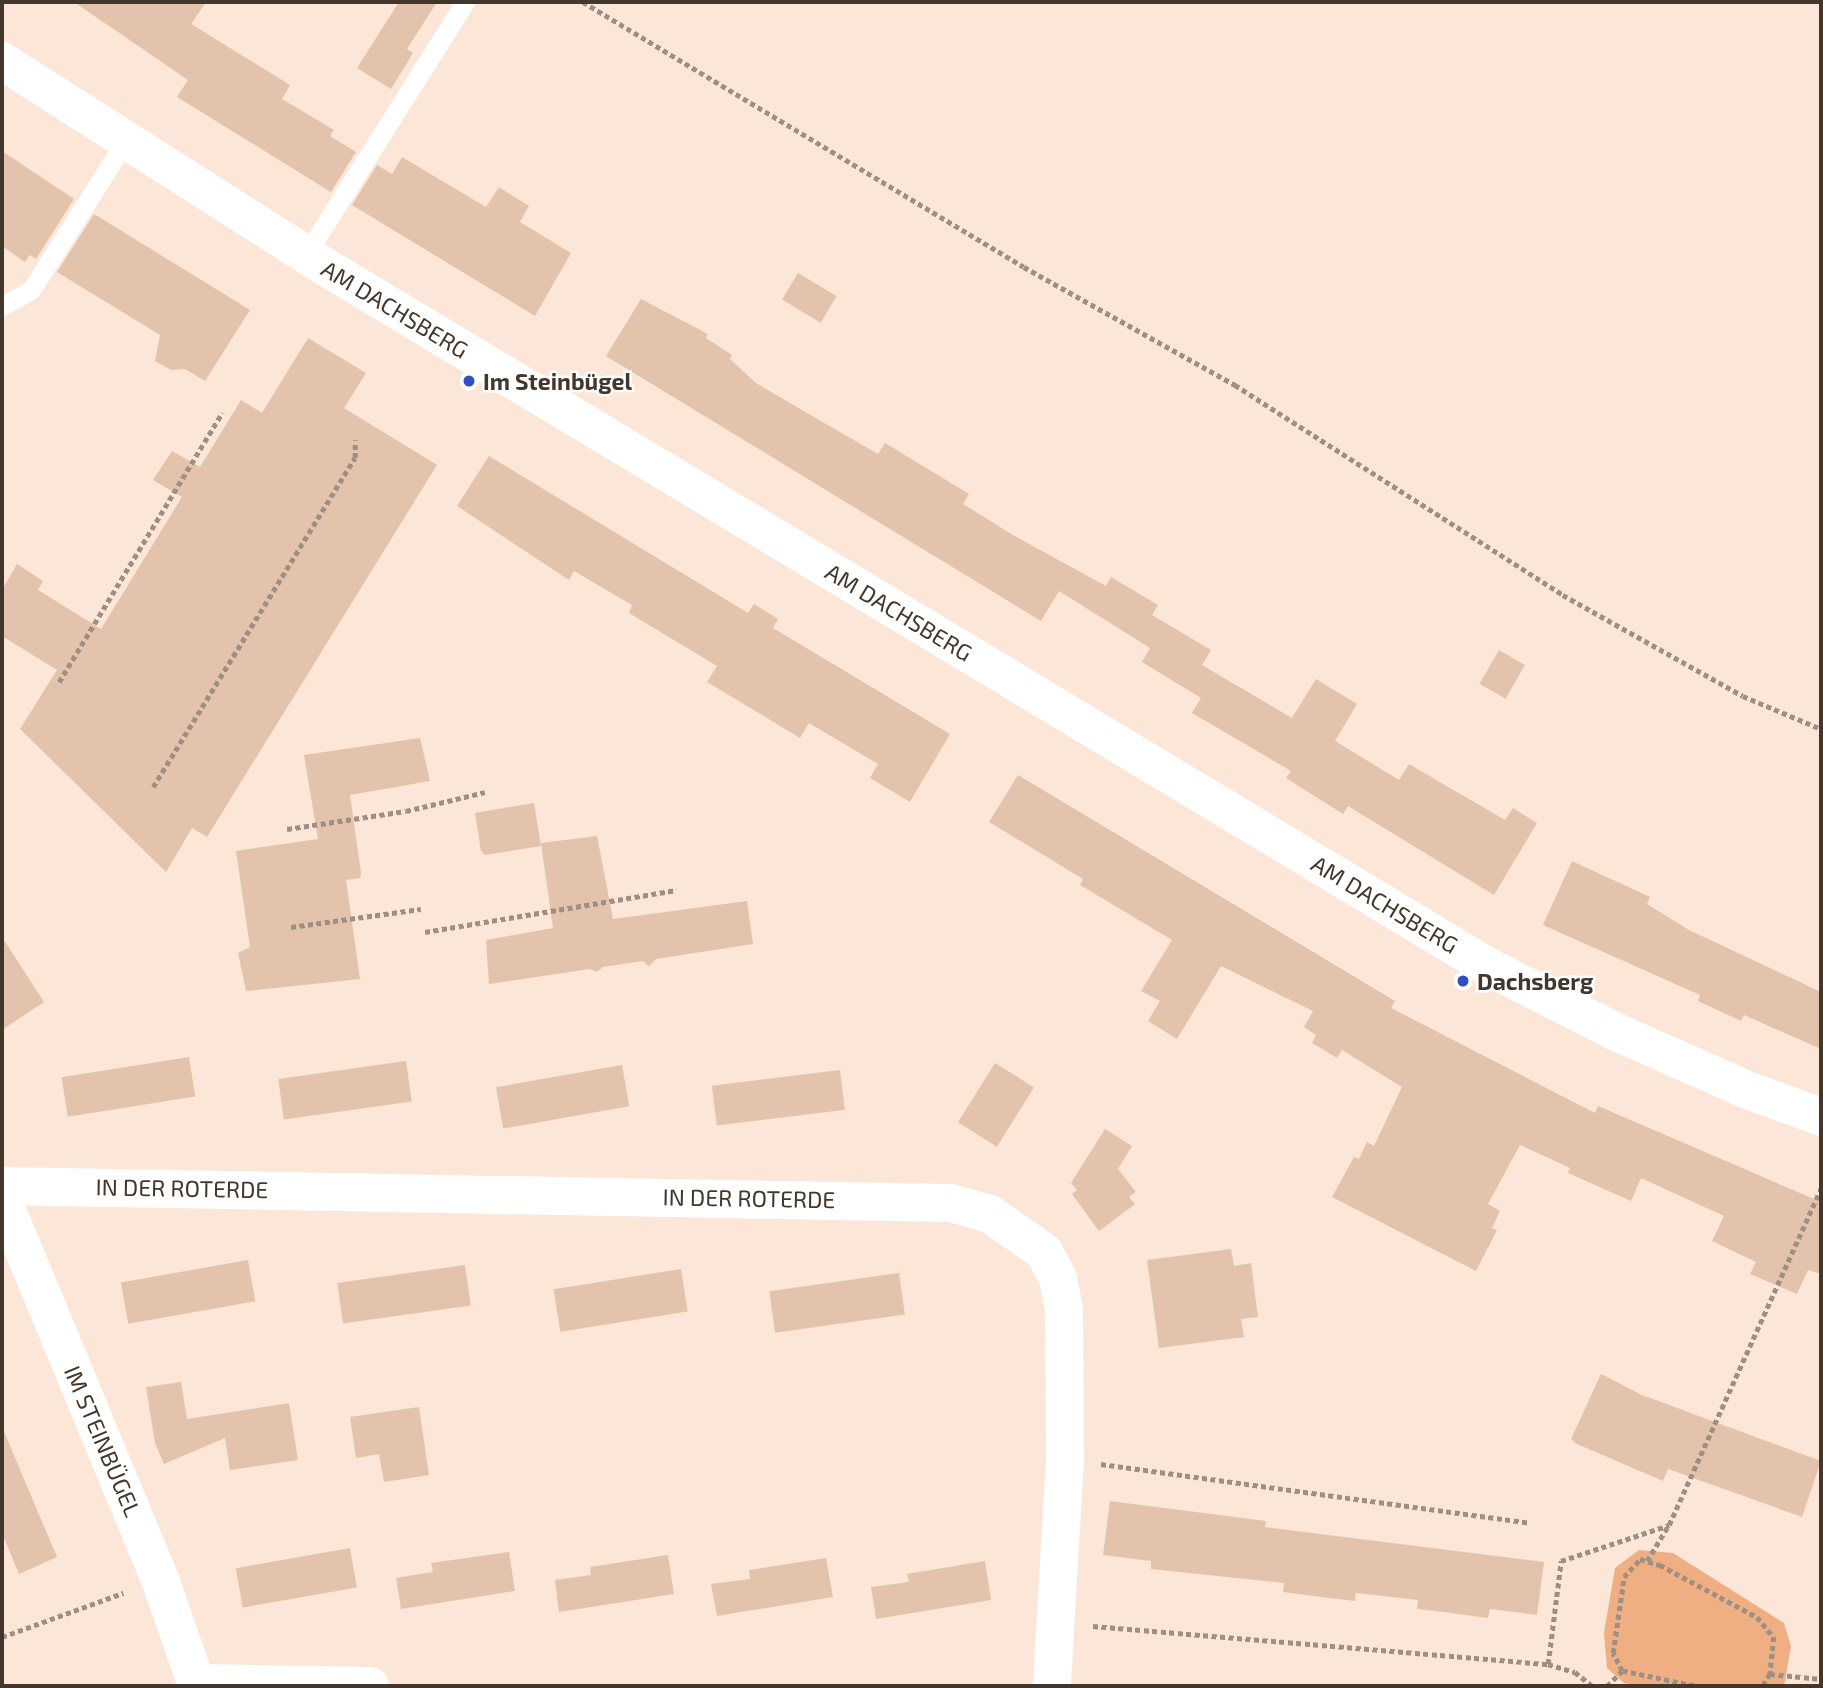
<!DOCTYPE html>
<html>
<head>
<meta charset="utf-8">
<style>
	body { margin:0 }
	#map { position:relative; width:1823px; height:1688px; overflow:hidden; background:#fbe6d8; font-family:"Exo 2",sans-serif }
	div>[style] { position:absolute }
	.green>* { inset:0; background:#efaf83 }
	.building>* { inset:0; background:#e4c3ad; transform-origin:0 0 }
	.path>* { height:4.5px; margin-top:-2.25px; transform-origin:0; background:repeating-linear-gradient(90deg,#9f8e82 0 5px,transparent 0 8.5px) }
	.service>* { height:19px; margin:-9.5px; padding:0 9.5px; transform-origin:9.5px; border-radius:9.5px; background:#fff }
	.minor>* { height:38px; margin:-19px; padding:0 19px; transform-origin:19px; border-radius:19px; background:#fff }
	.dots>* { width:19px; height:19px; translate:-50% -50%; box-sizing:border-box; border:4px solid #fff; border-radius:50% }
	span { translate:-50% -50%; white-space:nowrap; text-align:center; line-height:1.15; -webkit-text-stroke:5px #fff; paint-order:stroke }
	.street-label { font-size:23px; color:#43362d }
	.poi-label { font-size:23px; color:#43362d; font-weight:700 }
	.left { translate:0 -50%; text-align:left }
	.frame { position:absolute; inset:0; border:4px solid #43362d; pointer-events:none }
</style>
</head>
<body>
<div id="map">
	<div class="green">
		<div style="clip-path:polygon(1639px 1550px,1673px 1553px,1784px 1623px,1791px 1646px,1784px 1686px,1641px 1686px,1624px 1683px,1607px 1668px,1604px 1633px,1615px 1568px)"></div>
	</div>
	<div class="building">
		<div style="clip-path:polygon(74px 2px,206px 2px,191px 24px,290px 85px,282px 99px,334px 130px,330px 136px,356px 152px,331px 192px,177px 97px,188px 80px)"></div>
		<div style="clip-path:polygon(399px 2px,437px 2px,407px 49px,413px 53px,391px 89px,357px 68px)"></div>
		<div style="clip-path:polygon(2px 151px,74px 199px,36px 259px,30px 255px,25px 262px,2px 246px)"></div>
		<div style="clip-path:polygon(402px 157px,486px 207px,499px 187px,529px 206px,520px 222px,571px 253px,535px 316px,352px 205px,377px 165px,392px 174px)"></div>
		<div style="clip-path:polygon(94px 214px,250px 310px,205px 381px,185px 369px,171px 370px,155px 361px,160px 335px,57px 272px)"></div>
		<div style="left:798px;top:273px;width:45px;height:31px;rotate:31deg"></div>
		<div style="clip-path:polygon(641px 299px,708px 334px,706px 338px,732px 355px,730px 359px,756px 383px,795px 406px,878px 454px,885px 443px,969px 494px,963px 504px,1013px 535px,1106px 586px,1111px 577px,1158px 605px,1152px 615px,1211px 650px,1202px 665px,1292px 718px,1316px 679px,1357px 704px,1335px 741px,1399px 780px,1409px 764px,1505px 820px,1513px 808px,1537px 823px,1494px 895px,1348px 806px,1343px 814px,1286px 778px,1291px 771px,1192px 713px,1201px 698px,1142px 662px,1150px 648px,1059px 591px,1041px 621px,606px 356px)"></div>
		<div style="clip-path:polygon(308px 338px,366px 373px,344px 408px,437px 465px,207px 837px,192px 828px,166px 872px,20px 729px,57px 670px,2px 636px,2px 590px,17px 564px,43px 581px,38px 590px,101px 629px,182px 497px,153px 480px,172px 451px,200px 467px,241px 400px,262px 413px)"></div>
		<div style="clip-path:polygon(489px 456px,748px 613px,754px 604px,778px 619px,773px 628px,950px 734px,910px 802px,870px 778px,878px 764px,809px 723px,800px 738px,707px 682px,717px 666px,629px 613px,632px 605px,574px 571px,569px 580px,457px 506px)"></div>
		<div style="left:1499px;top:650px;width:30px;height:39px;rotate:30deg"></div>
		<div style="clip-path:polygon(420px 738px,430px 781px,350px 795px,361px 873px,360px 878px,346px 880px,360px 979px,246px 991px,238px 953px,250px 947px,236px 851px,318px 839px,304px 755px)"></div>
		<div style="clip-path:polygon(1018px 775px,1395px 1001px,1391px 1008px,1595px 1113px,1598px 1106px,1821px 1202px,1821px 1274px,1808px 1270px,1797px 1294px,1750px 1274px,1756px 1262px,1712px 1241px,1724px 1216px,1641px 1178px,1631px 1201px,1568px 1173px,1570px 1168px,1520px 1145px,1488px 1204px,1500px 1211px,1492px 1228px,1497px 1230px,1476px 1271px,1332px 1197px,1354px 1157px,1359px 1159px,1367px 1142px,1374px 1146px,1402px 1087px,1342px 1050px,1337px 1058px,1312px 1043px,1316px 1035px,1304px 1027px,1313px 1011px,1221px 966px,1177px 1039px,1148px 1021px,1160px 1001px,1141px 991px,1172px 940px,1080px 885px,1083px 879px,989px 822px)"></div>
		<div style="clip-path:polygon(534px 803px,541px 846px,485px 855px,481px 851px,475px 813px)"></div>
		<div style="clip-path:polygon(597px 836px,613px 919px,747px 901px,753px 944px,656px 959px,649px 966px,643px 961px,603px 967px,597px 972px,590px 969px,489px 984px,486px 940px,553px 928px,541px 843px)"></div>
		<div style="clip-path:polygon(1572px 861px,1650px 897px,1647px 904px,1689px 930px,1821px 992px,1821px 1049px,1744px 1015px,1741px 1021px,1698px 1001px,1700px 995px,1543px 925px)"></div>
		<div style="clip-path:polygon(2px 937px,44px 1002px,2px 1030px)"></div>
		<div style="left:189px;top:1057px;width:40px;height:129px;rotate:81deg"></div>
		<div style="left:406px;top:1061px;width:41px;height:129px;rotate:82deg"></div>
		<div style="left:995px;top:1063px;width:46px;height:70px;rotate:32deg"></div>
		<div style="left:622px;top:1065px;width:42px;height:128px;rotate:80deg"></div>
		<div style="left:840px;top:1070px;width:40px;height:129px;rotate:83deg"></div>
		<div style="clip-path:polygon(1105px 1129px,1132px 1146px,1118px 1169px,1136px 1192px,1129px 1197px,1135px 1204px,1099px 1231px,1072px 1194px,1077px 1190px,1071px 1183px)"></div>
		<div style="clip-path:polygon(1231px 1249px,1234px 1266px,1251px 1263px,1258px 1317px,1241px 1319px,1244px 1337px,1159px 1348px,1147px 1260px)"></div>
		<div style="left:248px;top:1260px;width:42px;height:129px;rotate:80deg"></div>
		<div style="left:465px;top:1265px;width:41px;height:129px;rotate:82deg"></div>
		<div style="left:681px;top:1269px;width:43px;height:129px;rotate:81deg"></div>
		<div style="left:899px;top:1273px;width:42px;height:131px;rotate:82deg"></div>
		<div style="clip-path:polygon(1601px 1374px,1642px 1395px,1821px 1461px,1802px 1517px,1668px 1469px,1663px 1481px,1577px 1444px,1571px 1439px)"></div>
		<div style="clip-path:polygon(181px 1382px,187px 1419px,289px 1403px,298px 1460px,230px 1470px,225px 1438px,164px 1464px,155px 1443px,146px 1387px)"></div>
		<div style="clip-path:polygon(419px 1407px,429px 1475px,384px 1482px,379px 1454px,356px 1458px,350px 1417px)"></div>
		<div style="clip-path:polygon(2px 1427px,57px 1557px,19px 1574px,2px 1533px)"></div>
		<div style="clip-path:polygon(1110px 1501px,1266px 1521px,1265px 1527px,1544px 1562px,1537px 1615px,1490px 1609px,1488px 1618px,1443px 1612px,1417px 1609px,1418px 1600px,1356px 1593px,1355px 1601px,1329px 1598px,1283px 1592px,1284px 1583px,1151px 1569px,1151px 1561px,1103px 1555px)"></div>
		<div style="left:350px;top:1548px;width:40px;height:116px;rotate:80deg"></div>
		<div style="clip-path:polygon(509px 1552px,515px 1591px,401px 1609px,396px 1578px,433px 1572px,431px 1563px)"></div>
		<div style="clip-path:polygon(668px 1555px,674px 1594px,559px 1612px,555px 1580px,591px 1575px,590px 1567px)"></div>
		<div style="clip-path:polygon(826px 1558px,833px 1597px,717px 1616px,711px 1584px,750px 1579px,749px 1570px)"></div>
		<div style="clip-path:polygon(985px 1561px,991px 1600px,876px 1619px,871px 1587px,909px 1582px,907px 1574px)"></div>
	</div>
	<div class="path">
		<div style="left:583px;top:2px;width:514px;rotate:31deg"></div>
		<div style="left:1024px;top:267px;width:242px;rotate:29.2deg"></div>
		<div style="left:1235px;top:385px;width:389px;rotate:32.6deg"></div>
		<div style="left:1563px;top:595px;width:206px;rotate:29.3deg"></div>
		<div style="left:1743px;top:696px;width:85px;rotate:22.9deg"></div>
		<div style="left:59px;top:682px;width:315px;rotate:-58.8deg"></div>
		<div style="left:153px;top:787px;width:386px;rotate:-58.5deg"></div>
		<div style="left:355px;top:458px;width:18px;rotate:-90deg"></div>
		<div style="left:287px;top:829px;width:120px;rotate:-8.6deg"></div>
		<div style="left:406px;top:811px;width:81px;rotate:-13.5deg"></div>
		<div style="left:291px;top:927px;width:131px;rotate:-7.9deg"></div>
		<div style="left:425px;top:932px;width:255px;rotate:-9.5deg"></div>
		<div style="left:1101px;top:1464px;width:433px;rotate:7.8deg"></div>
		<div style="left:1647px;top:1561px;width:41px;rotate:-59deg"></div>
		<div style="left:1093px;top:1626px;width:457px;rotate:4.8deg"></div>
		<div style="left:1548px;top:1664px;width:28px;rotate:17deg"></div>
		<div style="left:1575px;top:1672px;width:22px;rotate:39deg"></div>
		<div style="left:2px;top:1637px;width:129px;rotate:-20deg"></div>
		<div style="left:1548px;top:1664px;width:104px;rotate:-82.8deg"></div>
		<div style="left:1561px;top:1561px;width:114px;rotate:-18.4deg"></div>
		<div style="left:1669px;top:1525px;width:370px;rotate:-65.7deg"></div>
		<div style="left:1770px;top:1674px;width:51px;rotate:5.6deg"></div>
		<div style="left:1607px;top:1686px;width:21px;rotate:-45deg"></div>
		<div style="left:1694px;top:1686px;width:74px;rotate:-168.2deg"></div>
		<div style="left:1622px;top:1671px;width:20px;rotate:-117deg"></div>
		<div style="left:1613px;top:1653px;width:77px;rotate:-81.8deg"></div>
		<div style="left:1624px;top:1577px;width:24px;rotate:-48deg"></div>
		<div style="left:1640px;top:1559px;width:21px;rotate:17deg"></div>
		<div style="left:1660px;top:1565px;width:110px;rotate:28.2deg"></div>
		<div style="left:1757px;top:1617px;width:26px;rotate:50deg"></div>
		<div style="left:1774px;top:1637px;width:37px;rotate:96deg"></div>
		<div style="left:1770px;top:1674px;width:14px;rotate:120deg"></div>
	</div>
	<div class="service">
		<div style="left:307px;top:253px;width:297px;rotate:-57.8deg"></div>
		<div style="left:2px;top:306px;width:33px;rotate:-29deg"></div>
		<div style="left:31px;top:290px;width:179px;rotate:-57.6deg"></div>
	</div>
	<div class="minor">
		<div style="left:2px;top:61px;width:370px;rotate:32.5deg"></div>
		<div style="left:314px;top:260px;width:1371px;rotate:31.04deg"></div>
		<div style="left:1489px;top:967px;width:140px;rotate:27.1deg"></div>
		<div style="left:1614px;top:1031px;width:145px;rotate:23.9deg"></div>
		<div style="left:1747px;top:1090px;width:79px;rotate:20deg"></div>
		<div style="left:2px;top:1186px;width:949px;rotate:1.03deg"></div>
		<div style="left:951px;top:1203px;width:41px;rotate:15.8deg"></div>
		<div style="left:990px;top:1214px;width:66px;rotate:35.1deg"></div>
		<div style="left:1044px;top:1252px;width:30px;rotate:62deg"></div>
		<div style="left:1058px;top:1278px;width:32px;rotate:79deg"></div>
		<div style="left:1064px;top:1309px;width:150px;rotate:89.6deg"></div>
		<div style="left:1065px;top:1459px;width:227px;rotate:93.3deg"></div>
		<div style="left:2px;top:1198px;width:412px;rotate:67.5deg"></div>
		<div style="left:160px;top:1579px;width:113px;rotate:70.9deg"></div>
		<div style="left:196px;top:1683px;width:174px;rotate:1deg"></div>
	</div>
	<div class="dots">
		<div style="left:469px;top:381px;background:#334dbe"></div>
		<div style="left:1463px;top:981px;background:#334dbe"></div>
	</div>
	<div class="street-label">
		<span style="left:395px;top:309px;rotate:31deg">AM DACHSBERG</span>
		<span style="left:899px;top:612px;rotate:31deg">AM DACHSBERG</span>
		<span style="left:1385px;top:904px;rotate:31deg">AM DACHSBERG</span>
		<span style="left:182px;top:1188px;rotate:1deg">IN DER ROTERDE</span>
		<span style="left:749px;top:1198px;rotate:1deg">IN DER ROTERDE</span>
		<span style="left:103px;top:1441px;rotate:67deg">IM STEINBÜGEL</span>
	</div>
	<div class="poi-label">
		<span class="left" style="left:483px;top:381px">Im Steinbügel</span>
		<span class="left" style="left:1477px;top:981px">Dachsberg</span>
	</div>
	<div class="frame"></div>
</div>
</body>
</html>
